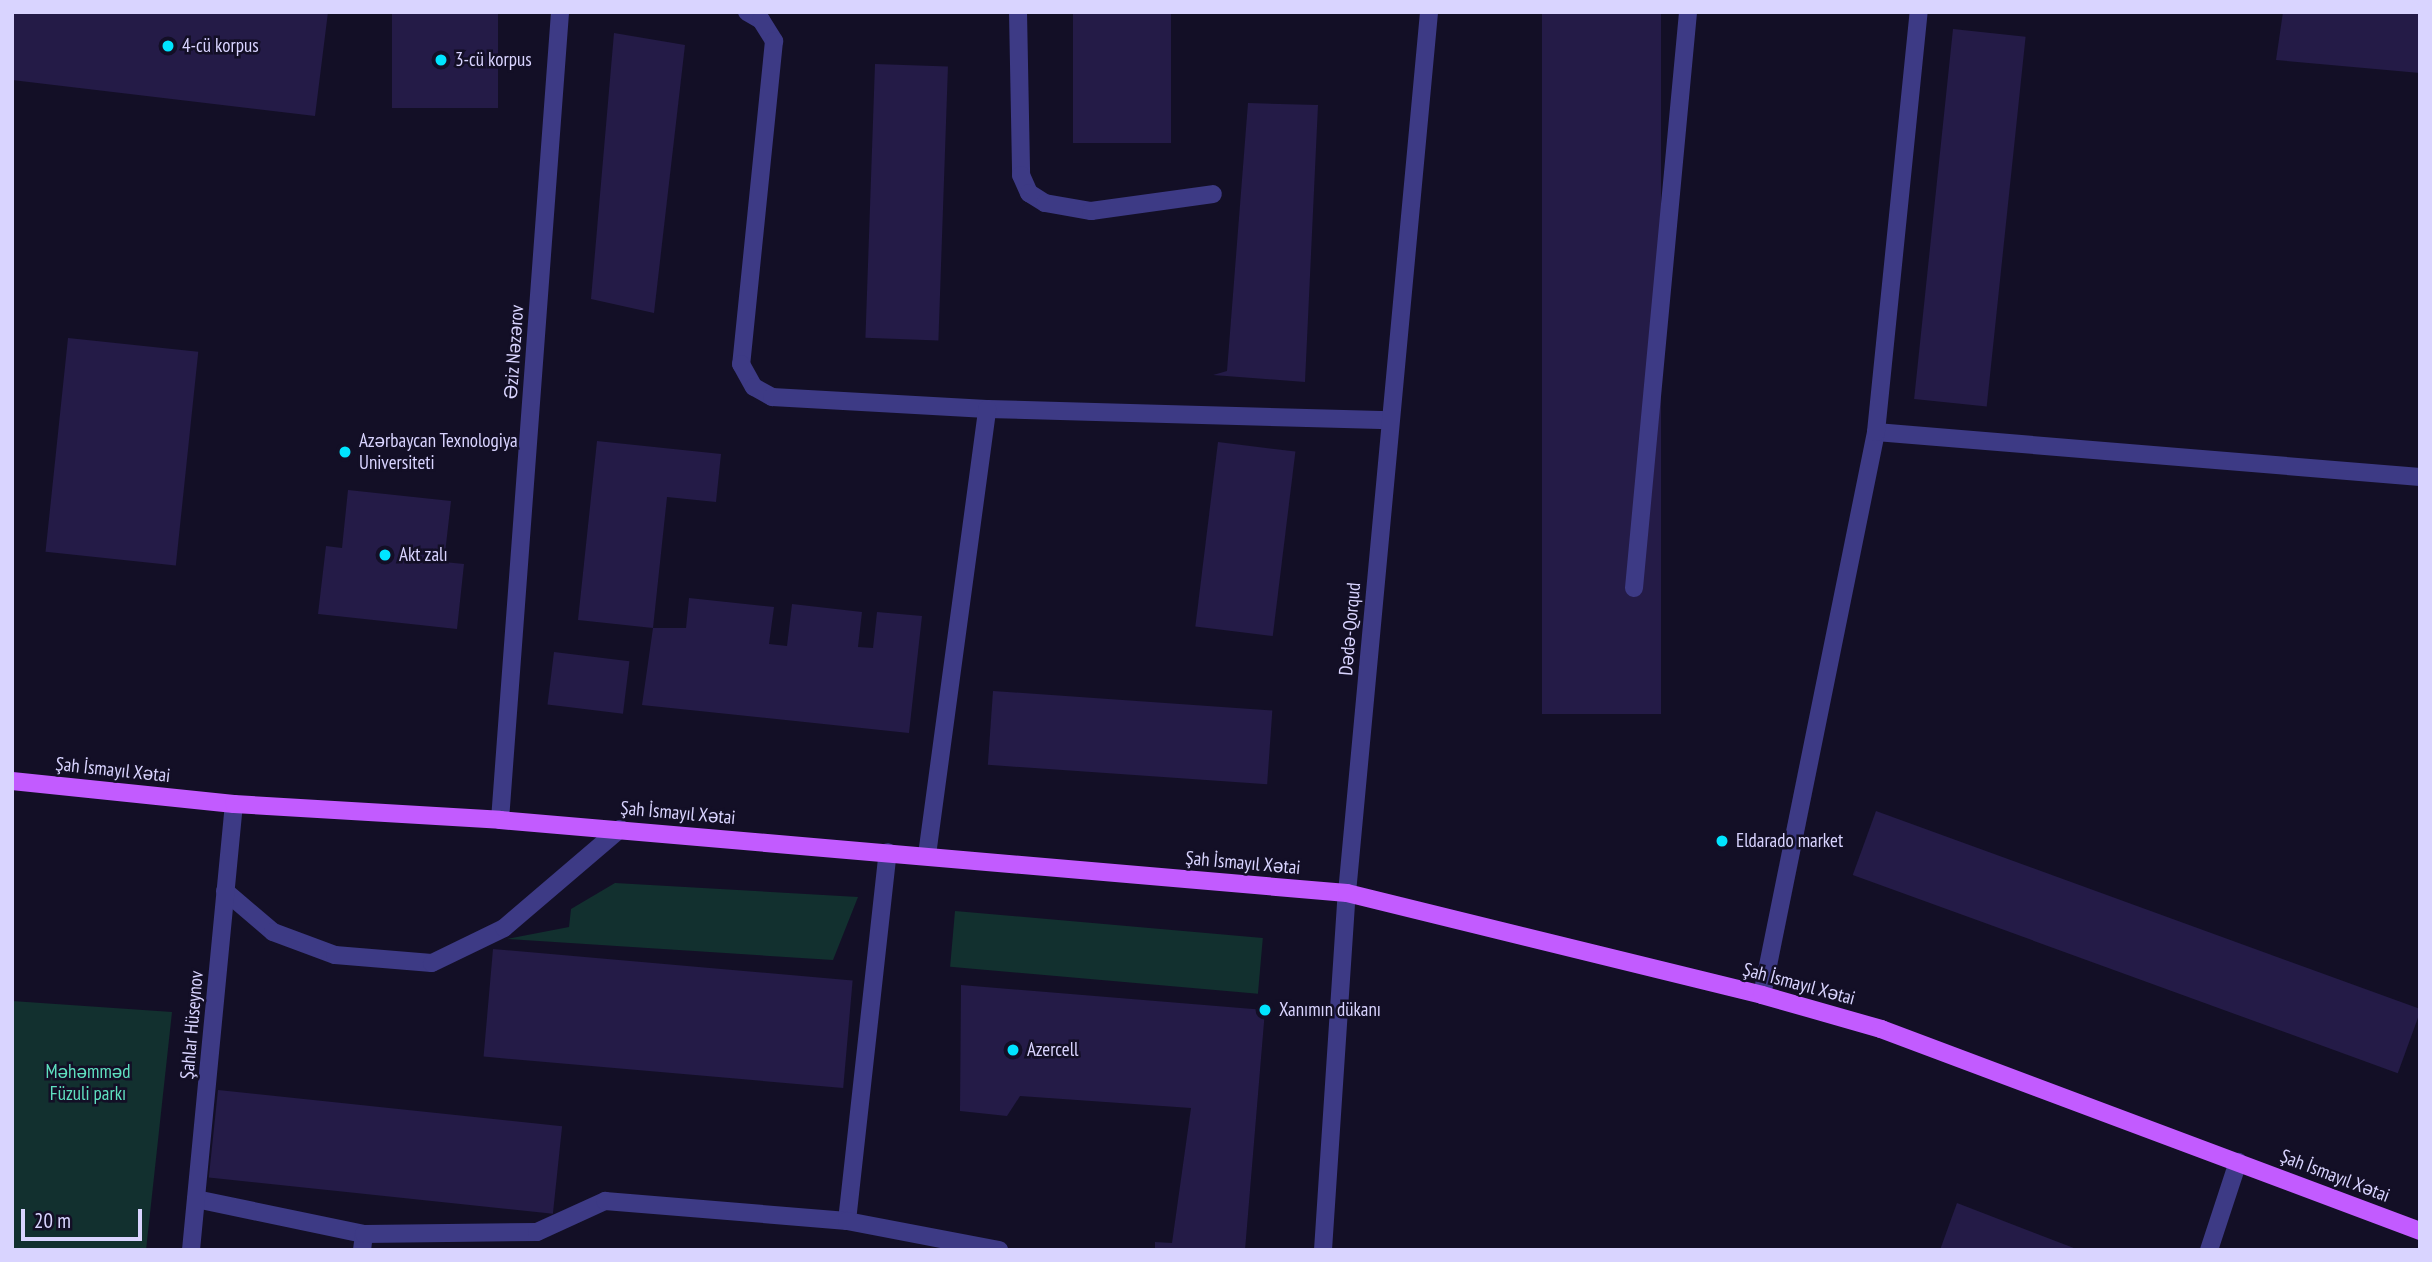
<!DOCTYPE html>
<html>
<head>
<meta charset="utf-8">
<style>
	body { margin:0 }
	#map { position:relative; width:2432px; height:1262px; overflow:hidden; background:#130f26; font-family:"PT Sans Narrow",sans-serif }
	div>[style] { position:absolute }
	.green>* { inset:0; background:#12302f; transform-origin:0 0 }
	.building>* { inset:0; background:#241b47; transform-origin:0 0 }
	.service>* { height:18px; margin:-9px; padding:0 9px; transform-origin:9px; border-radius:9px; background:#3d3a85 }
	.minor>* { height:18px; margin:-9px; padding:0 9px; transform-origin:9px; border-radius:9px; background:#3d3a85 }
	.primary>* { height:18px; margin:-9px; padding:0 9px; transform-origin:9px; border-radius:9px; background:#c25bff }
	.dots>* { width:19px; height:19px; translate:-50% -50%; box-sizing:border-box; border:4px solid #130f26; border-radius:50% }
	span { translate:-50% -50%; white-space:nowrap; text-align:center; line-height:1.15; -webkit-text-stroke:5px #130f26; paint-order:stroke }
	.poi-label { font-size:19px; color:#d9d4ff }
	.left { translate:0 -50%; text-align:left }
	.street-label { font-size:19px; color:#d9d4ff }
	.park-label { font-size:19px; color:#5fe0c0 }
	.frame { position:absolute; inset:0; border:14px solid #d9d4ff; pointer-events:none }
	.scale { position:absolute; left:21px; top:1209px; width:121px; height:32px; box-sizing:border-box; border:4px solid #d9d4ff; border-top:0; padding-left:9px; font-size:21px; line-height:24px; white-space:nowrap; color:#d9d4ff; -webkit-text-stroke:5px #130f26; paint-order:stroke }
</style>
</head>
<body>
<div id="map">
	<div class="green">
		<div style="clip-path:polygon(615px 883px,858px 897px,833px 960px,507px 939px,569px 927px,571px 909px)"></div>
		<div style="left:955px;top:911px;width:309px;height:56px;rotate:5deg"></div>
		<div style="clip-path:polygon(12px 1001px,172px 1012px,146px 1250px,12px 1250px)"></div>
	</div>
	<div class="building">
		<div style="clip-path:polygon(12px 12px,328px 12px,315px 116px,12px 80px)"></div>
		<div style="left:392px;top:12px;width:106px;height:96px"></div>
		<div style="left:1073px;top:12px;width:98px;height:131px"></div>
		<div style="left:1542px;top:12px;width:119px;height:702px"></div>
		<div style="clip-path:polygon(2283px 12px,2420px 13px,2420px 73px,2276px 60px)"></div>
		<div style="left:1953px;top:29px;width:73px;height:372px;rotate:6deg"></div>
		<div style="clip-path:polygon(614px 33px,685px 45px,654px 313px,591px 299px)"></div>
		<div style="left:875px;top:64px;width:73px;height:274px;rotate:2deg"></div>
		<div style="clip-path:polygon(1248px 103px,1318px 105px,1305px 382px,1213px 375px,1227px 371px)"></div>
		<div style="left:68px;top:338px;width:131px;height:215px;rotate:6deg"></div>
		<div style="clip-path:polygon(597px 441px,721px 454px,716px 502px,667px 497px,653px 628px,578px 620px)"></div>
		<div style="left:1218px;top:442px;width:78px;height:186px;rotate:7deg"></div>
		<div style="clip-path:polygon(348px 490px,451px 501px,444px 562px,464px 564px,457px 629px,318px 614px,326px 546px,342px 548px)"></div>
		<div style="clip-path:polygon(689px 598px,774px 607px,769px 644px,787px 646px,792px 604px,862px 612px,858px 647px,873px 648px,877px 612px,922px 616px,909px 733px,642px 705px,653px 628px,686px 628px)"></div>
		<div style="left:554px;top:652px;width:76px;height:53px;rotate:7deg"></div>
		<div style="left:993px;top:691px;width:280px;height:74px;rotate:4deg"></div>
		<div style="left:1876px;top:811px;width:580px;height:68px;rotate:20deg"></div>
		<div style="left:493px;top:949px;width:361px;height:108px;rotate:5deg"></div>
		<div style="clip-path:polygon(961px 985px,1265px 1010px,1245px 1250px,1155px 1250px,1155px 1242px,1172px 1243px,1191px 1108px,1020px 1096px,1007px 1116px,960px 1111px)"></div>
		<div style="left:218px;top:1090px;width:346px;height:88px;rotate:6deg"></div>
		<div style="clip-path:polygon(1957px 1203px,2079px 1250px,1940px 1250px)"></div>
	</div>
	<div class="service">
		<div style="left:747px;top:12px;width:16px;rotate:30deg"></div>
		<div style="left:761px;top:20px;width:25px;rotate:58deg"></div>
		<div style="left:774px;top:41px;width:325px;rotate:95.8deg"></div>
		<div style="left:741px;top:364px;width:26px;rotate:61deg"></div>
		<div style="left:754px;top:387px;width:21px;rotate:29deg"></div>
		<div style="left:772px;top:397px;width:215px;rotate:3.2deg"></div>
		<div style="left:987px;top:409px;width:403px;rotate:1.6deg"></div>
		<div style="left:1876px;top:432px;width:546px;rotate:4.73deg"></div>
		<div style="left:1634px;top:588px;width:579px;rotate:-84.64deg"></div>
		<div style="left:927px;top:855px;width:450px;rotate:-82.3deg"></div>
		<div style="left:225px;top:891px;width:63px;rotate:40.5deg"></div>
		<div style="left:273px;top:932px;width:66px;rotate:20.4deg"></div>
		<div style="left:335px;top:955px;width:97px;rotate:4.7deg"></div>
		<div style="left:432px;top:963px;width:80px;rotate:-25.9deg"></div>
		<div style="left:504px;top:928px;width:153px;rotate:-40.5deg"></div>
		<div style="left:1762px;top:995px;width:574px;rotate:-78.55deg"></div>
		<div style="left:1876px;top:432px;width:422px;rotate:-84.2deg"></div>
		<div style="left:196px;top:1199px;width:172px;rotate:11.8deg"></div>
		<div style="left:364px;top:1234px;width:16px;rotate:97deg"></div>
		<div style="left:847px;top:1221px;width:371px;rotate:-83.7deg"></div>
		<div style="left:364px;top:1234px;width:173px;rotate:-0.7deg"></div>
		<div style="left:537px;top:1232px;width:75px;rotate:-24.5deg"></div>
		<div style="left:605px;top:1201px;width:243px;rotate:4.7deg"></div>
		<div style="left:847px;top:1221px;width:155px;rotate:10.8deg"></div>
		<div style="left:2209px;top:1250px;width:93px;rotate:-71.8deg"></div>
	</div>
	<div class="minor">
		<div style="left:1018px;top:12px;width:163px;rotate:88.9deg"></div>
		<div style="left:1021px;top:175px;width:20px;rotate:66deg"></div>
		<div style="left:1029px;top:193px;width:19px;rotate:32deg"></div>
		<div style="left:1045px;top:203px;width:47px;rotate:9.9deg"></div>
		<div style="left:1091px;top:211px;width:123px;rotate:-7.9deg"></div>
		<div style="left:500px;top:820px;width:810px;rotate:-85.75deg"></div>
		<div style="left:191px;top:1250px;width:448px;rotate:-84.5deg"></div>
		<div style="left:1323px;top:1250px;width:358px;rotate:-86.2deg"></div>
		<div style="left:1347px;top:893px;width:885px;rotate:-84.68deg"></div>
	</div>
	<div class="primary">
		<div style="left:12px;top:781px;width:223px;rotate:5.9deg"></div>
		<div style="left:234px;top:804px;width:266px;rotate:3.4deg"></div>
		<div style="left:500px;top:820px;width:850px;rotate:4.93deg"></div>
		<div style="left:1347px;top:893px;width:427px;rotate:13.8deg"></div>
		<div style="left:1762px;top:995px;width:124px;rotate:15.9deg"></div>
		<div style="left:1881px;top:1029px;width:576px;rotate:20.54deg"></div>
	</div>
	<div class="dots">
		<div style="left:168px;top:46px;background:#00e5ff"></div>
		<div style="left:441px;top:60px;background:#00e5ff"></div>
		<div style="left:345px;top:452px;background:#00e5ff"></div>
		<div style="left:385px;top:555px;background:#00e5ff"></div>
		<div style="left:1722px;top:841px;background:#00e5ff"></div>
		<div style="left:1265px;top:1010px;background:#00e5ff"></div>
		<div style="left:1013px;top:1050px;background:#00e5ff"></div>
	</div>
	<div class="poi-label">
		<span class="left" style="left:182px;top:46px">4-cü korpus</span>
		<span class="left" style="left:455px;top:60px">3-cü korpus</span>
		<span class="left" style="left:359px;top:452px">Azərbaycan Texnologiya<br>Universiteti</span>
		<span class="left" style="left:399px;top:555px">Akt zalı</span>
		<span class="left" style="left:1736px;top:841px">Eldarado market</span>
		<span class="left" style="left:1279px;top:1010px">Xanımın dükanı</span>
		<span class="left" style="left:1027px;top:1050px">Azercell</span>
	</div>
	<div class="street-label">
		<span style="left:514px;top:352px;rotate:-86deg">Əziz Nəzərov</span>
		<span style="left:1350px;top:629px;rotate:-85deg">Dədə-Qorqud</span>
		<span style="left:113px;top:770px;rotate:6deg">Şah İsmayıl Xətai</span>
		<span style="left:678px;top:813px;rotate:5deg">Şah İsmayıl Xətai</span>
		<span style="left:1243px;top:863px;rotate:5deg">Şah İsmayıl Xətai</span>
		<span style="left:1799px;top:984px;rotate:15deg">Şah İsmayıl Xətai</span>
		<span style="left:192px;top:1025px;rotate:-85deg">Şahlar Hüseynov</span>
		<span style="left:2335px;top:1176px;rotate:21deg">Şah İsmayıl Xətai</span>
	</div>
	<div class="park-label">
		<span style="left:88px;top:1083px">Məhəmməd<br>Füzuli parkı</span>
	</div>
	<div class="frame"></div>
	<div class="scale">20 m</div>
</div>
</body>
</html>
